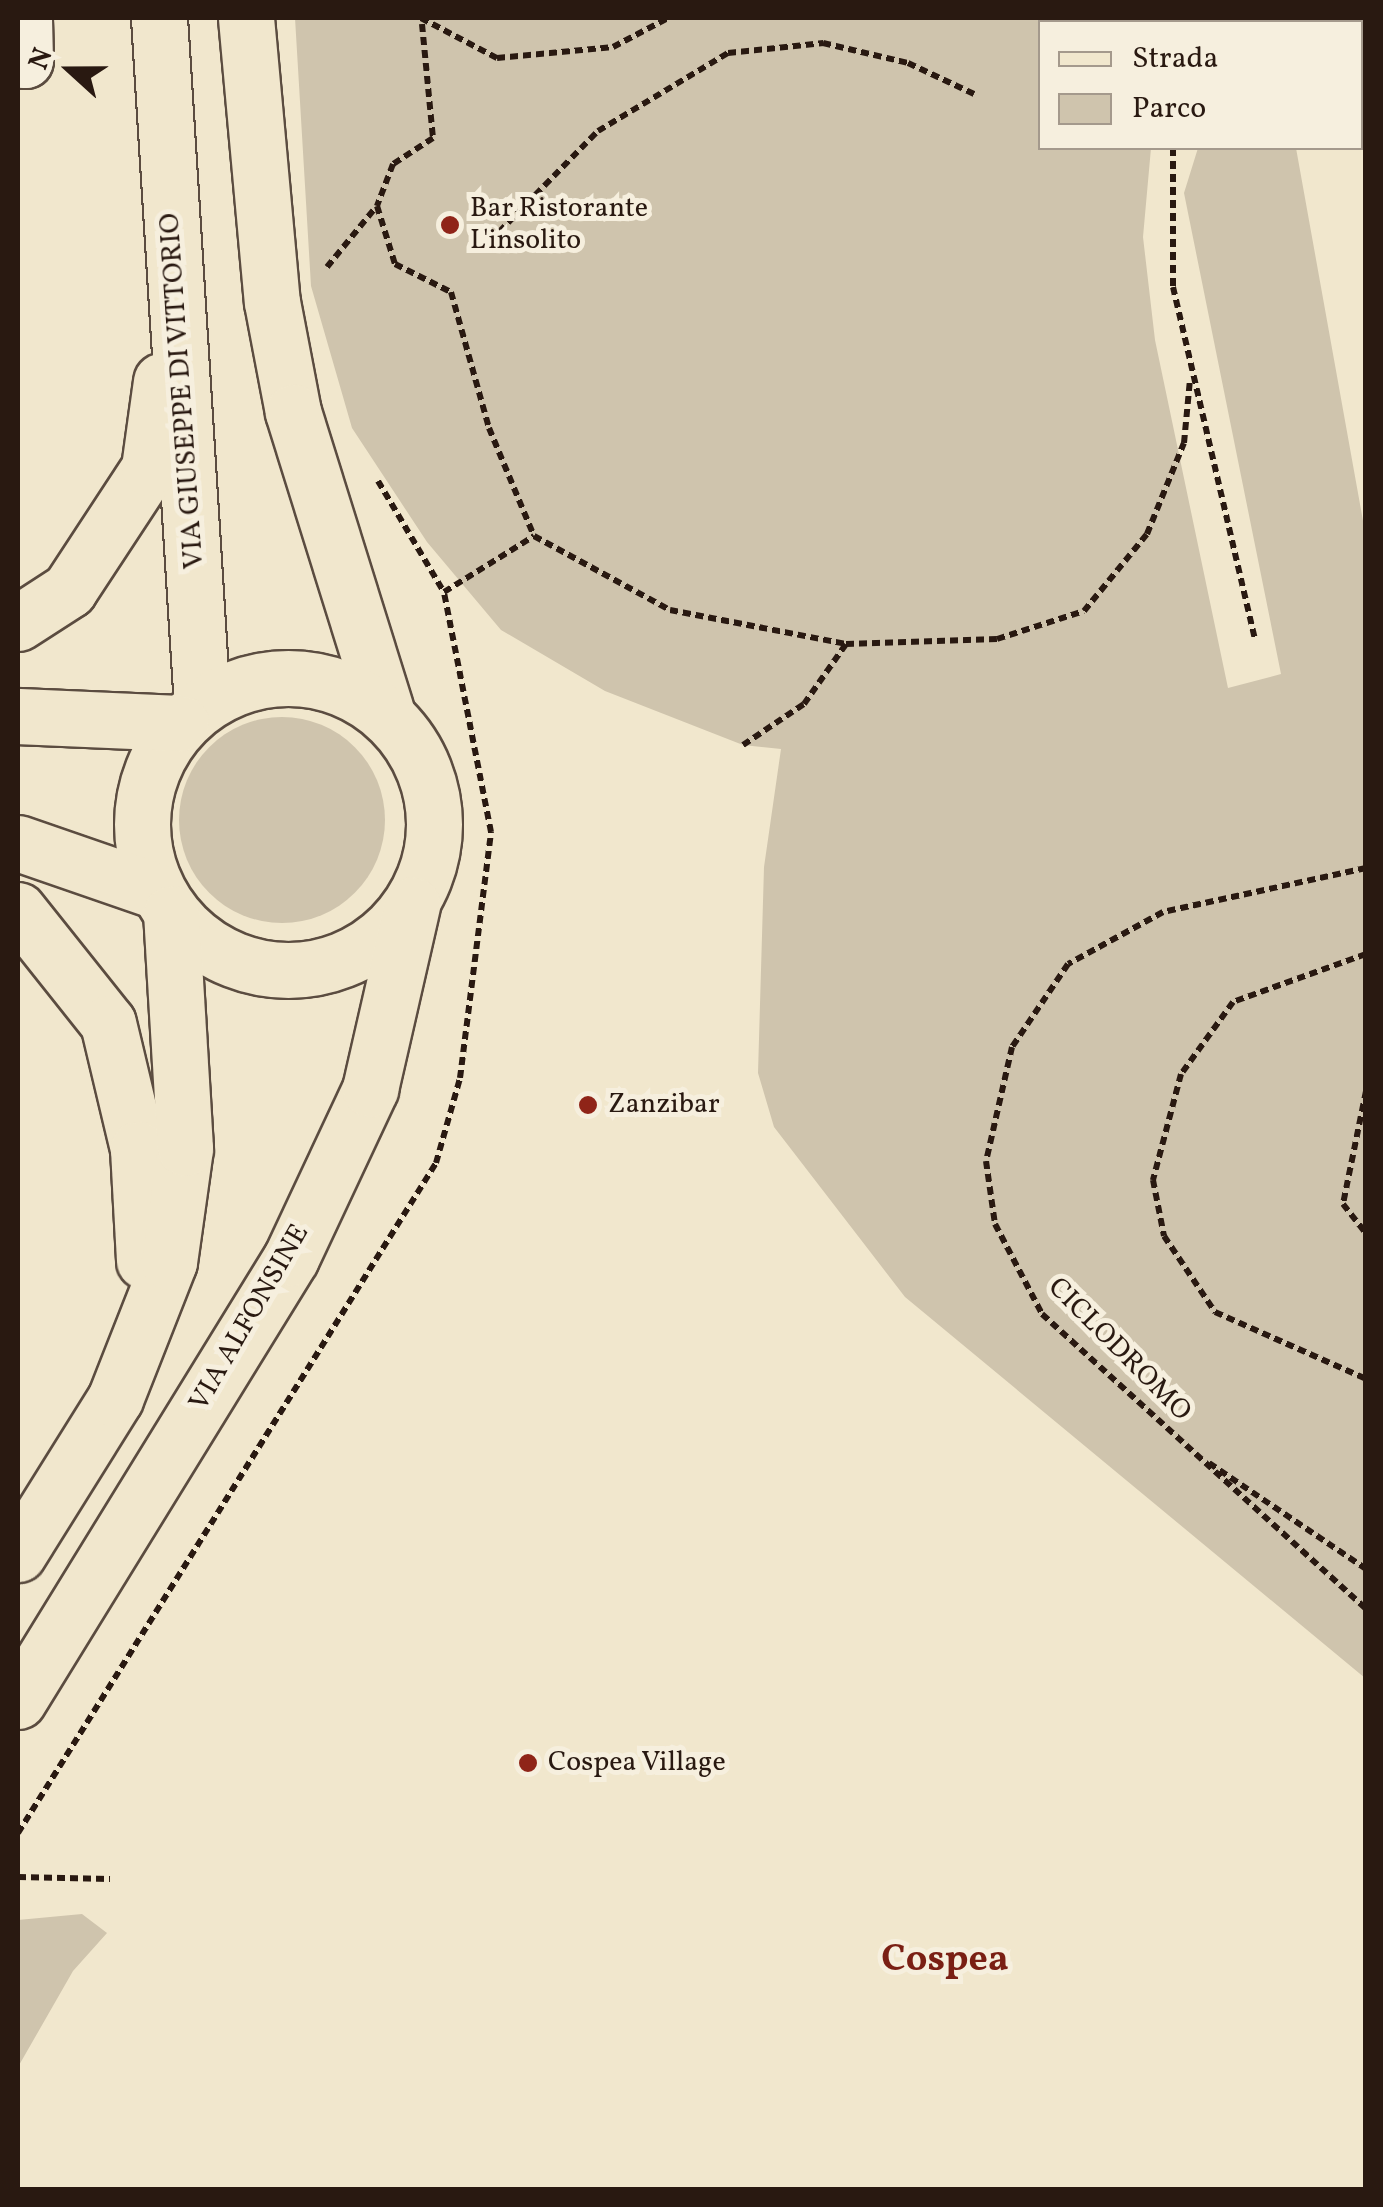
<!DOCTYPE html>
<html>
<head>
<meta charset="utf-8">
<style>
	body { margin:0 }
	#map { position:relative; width:1383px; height:2207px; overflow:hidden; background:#f1e7cd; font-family:Vollkorn,serif }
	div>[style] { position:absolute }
	.green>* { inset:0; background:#cfc4ad }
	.round { border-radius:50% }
	.path>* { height:6px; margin-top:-3px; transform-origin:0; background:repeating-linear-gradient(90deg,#291911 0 8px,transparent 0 13px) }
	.roads { filter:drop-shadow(2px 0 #5b4c40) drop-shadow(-2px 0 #5b4c40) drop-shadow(0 2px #5b4c40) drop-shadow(0 -2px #5b4c40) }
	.minor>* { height:55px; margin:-27.5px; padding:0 27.5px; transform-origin:27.5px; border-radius:27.5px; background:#f6efde }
	.major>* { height:55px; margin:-27.5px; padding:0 27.5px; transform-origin:27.5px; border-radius:27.5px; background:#f1e7cd }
	.major>.ring { margin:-27.5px; padding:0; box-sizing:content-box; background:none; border:55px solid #f1e7cd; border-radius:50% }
	.dots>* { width:28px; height:28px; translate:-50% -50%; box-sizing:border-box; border:5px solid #f6efde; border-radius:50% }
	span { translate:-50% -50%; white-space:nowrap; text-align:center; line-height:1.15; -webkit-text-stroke:10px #f6efde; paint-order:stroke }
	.poi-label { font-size:28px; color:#291911 }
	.left { translate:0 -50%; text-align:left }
	.street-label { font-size:28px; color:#291911 }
	.district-label { font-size:38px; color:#7a1f14; font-weight:700 }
	.frame { position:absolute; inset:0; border:20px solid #291911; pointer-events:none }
	.legend { position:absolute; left:1038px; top:20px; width:325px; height:130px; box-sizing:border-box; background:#f6efde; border:2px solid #a4998c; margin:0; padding:12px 18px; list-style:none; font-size:30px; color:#291911 }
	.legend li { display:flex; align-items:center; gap:20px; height:50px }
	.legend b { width:50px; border:2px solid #a4998c }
	.north { position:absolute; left:20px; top:20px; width:100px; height:100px; -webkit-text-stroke:8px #f6efde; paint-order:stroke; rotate:291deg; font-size:28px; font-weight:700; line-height:40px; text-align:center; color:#291911 }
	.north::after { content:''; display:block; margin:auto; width:35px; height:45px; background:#291911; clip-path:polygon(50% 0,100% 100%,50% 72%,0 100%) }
</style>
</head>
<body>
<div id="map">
	<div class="green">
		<div style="clip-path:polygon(295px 18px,1179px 18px,1040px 22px,1040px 148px,1151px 148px,1143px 237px,1155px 340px,1228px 688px,1281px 674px,1184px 193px,1198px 148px,1296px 148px,1365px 532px,1365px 1678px,905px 1297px,774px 1127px,758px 1073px,764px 867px,781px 749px,743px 745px,605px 691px,501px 630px,427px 542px,352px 428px,311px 286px)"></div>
		<div style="clip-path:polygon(1238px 18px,1365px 18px,1365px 28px,1360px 22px)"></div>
		<div class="round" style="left:179px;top:717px;width:206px;height:206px"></div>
		<div style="clip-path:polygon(82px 1914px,107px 1933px,73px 1971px,18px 2067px,18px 1920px)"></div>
	</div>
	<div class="path">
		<div style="left:421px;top:18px;width:86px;rotate:27.8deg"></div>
		<div style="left:497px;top:58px;width:117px;rotate:-5.4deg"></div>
		<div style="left:613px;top:47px;width:62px;rotate:-27.8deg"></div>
		<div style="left:1185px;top:22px;width:4px;rotate:-76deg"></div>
		<div style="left:422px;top:24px;width:115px;rotate:84.5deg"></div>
		<div style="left:433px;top:138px;width:48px;rotate:147deg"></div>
		<div style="left:393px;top:164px;width:45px;rotate:110.9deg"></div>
		<div style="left:377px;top:206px;width:61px;rotate:72.8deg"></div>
		<div style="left:395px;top:264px;width:63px;rotate:26.6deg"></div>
		<div style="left:451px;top:292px;width:141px;rotate:74.4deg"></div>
		<div style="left:489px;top:428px;width:117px;rotate:67.4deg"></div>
		<div style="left:1173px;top:148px;width:139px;rotate:90deg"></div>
		<div style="left:1173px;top:287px;width:361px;rotate:76.9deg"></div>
		<div style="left:499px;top:232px;width:141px;rotate:-45.6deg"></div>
		<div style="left:598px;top:131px;width:152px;rotate:-31deg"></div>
		<div style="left:728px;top:53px;width:96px;rotate:-6deg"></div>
		<div style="left:823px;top:43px;width:87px;rotate:13.2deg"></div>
		<div style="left:908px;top:63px;width:73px;rotate:25.2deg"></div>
		<div style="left:327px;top:267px;width:77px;rotate:-50.8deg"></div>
		<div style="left:378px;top:481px;width:129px;rotate:59.3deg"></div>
		<div style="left:444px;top:592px;width:106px;rotate:-31.9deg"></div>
		<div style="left:534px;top:536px;width:155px;rotate:28.6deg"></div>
		<div style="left:670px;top:610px;width:179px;rotate:10.9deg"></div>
		<div style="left:846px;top:644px;width:151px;rotate:-1.9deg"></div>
		<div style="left:997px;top:639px;width:91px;rotate:-17.8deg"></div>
		<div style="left:1084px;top:611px;width:99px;rotate:-50.7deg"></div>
		<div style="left:1147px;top:534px;width:98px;rotate:-67.9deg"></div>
		<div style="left:1184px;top:443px;width:64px;rotate:-84.6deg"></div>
		<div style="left:743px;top:745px;width:73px;rotate:-33.9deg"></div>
		<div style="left:804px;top:704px;width:73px;rotate:-55deg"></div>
		<div style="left:1366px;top:868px;width:208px;rotate:167.8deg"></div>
		<div style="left:1163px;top:912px;width:108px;rotate:151.3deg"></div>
		<div style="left:1068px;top:964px;width:100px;rotate:124deg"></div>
		<div style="left:1012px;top:1047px;width:117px;rotate:102.8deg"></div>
		<div style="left:986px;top:1161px;width:64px;rotate:81.9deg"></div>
		<div style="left:995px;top:1224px;width:102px;rotate:62.4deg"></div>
		<div style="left:1042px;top:1314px;width:438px;rotate:42.3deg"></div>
		<div style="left:1366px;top:954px;width:141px;rotate:160.2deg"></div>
		<div style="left:1233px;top:1002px;width:89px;rotate:125.8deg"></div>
		<div style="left:1181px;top:1074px;width:110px;rotate:104.8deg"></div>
		<div style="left:1153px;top:1180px;width:57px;rotate:78.9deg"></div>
		<div style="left:1164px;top:1236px;width:92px;rotate:56.1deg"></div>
		<div style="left:1215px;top:1312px;width:165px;rotate:23.9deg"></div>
		<div style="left:1366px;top:1091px;width:115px;rotate:101.5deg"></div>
		<div style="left:1343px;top:1204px;width:37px;rotate:52deg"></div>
		<div style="left:1209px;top:1463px;width:189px;rotate:34deg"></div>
		<div style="left:18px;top:1833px;width:790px;rotate:-58.04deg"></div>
		<div style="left:436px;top:1163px;width:88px;rotate:-74.2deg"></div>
		<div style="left:460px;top:1078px;width:248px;rotate:-82.8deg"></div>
		<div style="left:491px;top:832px;width:245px;rotate:-101.1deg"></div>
		<div style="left:18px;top:1877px;width:92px;rotate:1.2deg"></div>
	</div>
	<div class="roads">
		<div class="minor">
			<div style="left:18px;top:59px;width:7px;rotate:8deg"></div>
			<div style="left:25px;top:60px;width:42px;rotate:-91.4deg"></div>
		</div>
		<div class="major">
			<div style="left:159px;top:18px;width:688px;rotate:86.42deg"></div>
			<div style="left:246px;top:18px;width:285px;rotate:84.8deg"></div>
			<div style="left:272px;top:302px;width:112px;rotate:79.2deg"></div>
			<div style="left:293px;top:412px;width:316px;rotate:72.7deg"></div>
			<div style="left:18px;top:623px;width:61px;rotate:-32.9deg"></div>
			<div style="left:69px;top:590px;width:146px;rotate:-56.7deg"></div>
			<div style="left:149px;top:468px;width:88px;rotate:-82.1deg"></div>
			<div class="ring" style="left:142px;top:678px;width:237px;height:237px"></div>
			<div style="left:18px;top:716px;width:163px;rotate:2.5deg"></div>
			<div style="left:18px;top:843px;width:147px;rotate:19.1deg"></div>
			<div style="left:18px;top:910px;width:144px;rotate:51.5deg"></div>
			<div style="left:108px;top:1023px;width:130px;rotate:76.6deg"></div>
			<div style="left:138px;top:1149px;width:112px;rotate:86.9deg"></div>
			<div style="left:18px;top:1554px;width:183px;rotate:-58deg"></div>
			<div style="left:115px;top:1399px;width:147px;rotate:-68.5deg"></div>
			<div style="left:169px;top:1262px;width:115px;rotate:-82deg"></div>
			<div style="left:185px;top:1148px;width:235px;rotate:-93.4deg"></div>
			<div style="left:18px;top:1701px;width:520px;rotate:-58.36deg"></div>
			<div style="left:291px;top:1258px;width:187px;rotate:-64.9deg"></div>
			<div style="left:370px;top:1089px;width:189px;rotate:-77.1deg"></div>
		</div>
	</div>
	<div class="dots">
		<div style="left:450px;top:225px;background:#8f2418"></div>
		<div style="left:588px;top:1105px;background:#8f2418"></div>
		<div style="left:528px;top:1763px;background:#8f2418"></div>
	</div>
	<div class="poi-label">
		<span class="left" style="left:470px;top:225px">Bar Ristorante<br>L'insolito</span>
		<span class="left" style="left:608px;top:1105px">Zanzibar</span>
		<span class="left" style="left:548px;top:1763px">Cospea Village</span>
	</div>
	<div class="street-label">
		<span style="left:183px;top:391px;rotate:-94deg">VIA GIUSEPPE DI VITTORIO</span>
		<span style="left:250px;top:1318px;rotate:-60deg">VIA ALFONSINE</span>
		<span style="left:1119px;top:1350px;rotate:45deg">CICLODROMO</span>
	</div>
	<div class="district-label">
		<span style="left:945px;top:1961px">Cospea</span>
	</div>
	<div class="frame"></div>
	<ul class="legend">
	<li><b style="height:12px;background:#f1e7cd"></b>Strada</li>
	<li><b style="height:28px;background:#cfc4ad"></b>Parco</li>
	</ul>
	<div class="north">N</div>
</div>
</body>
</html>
